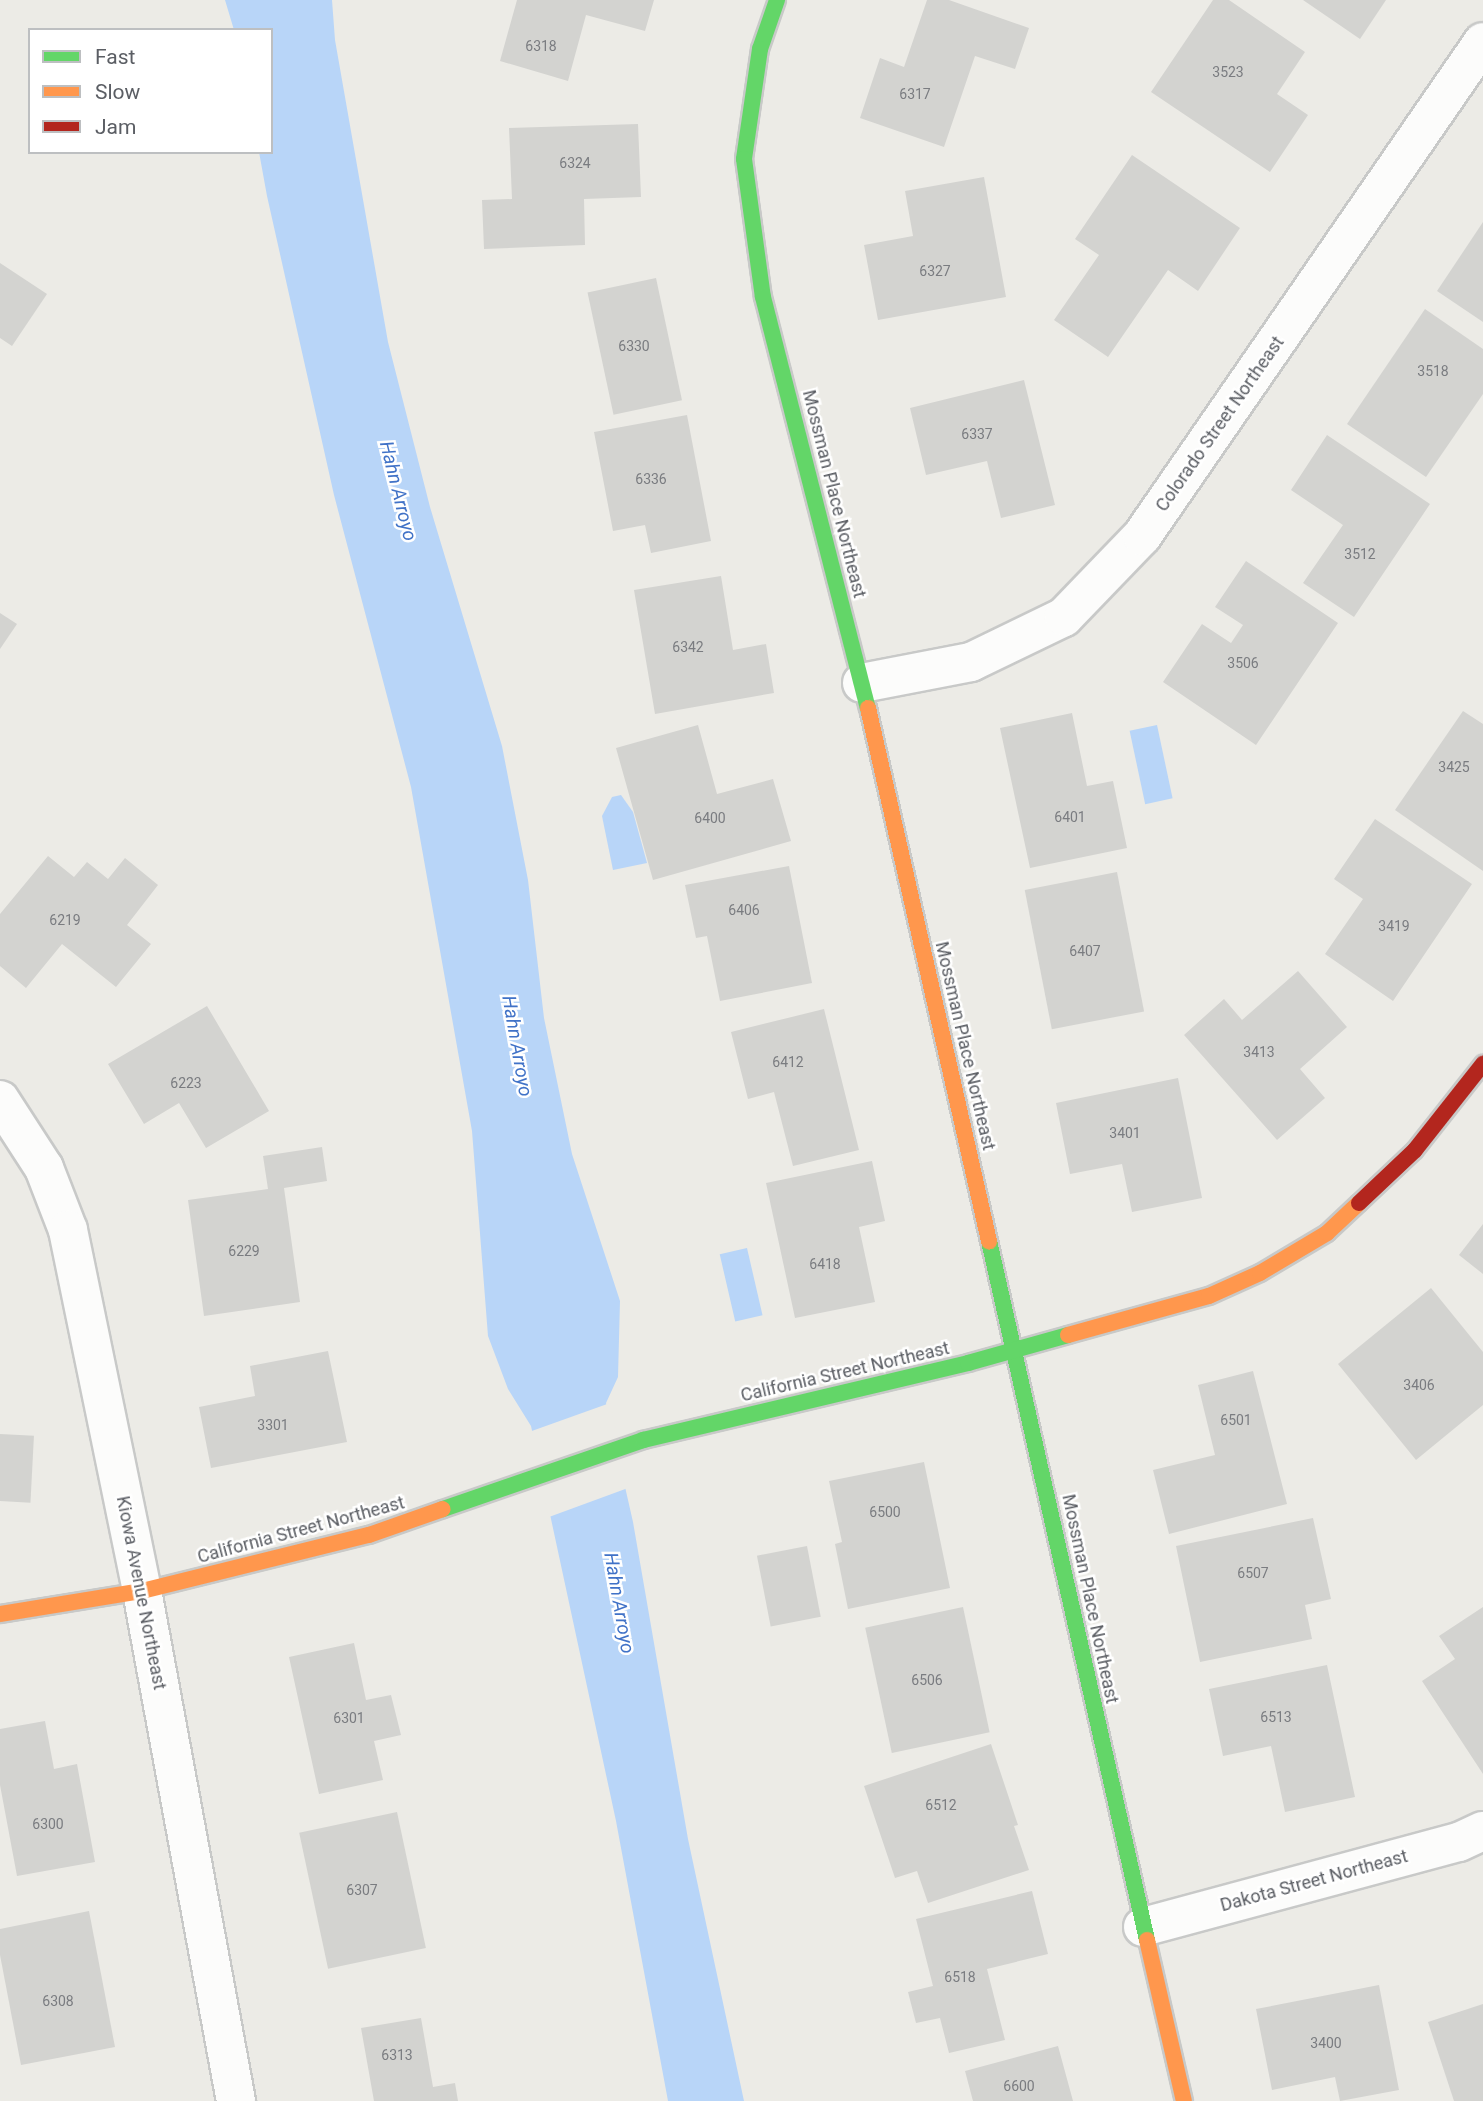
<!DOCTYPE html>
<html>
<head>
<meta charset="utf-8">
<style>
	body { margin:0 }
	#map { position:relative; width:1483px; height:2101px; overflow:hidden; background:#ecebe6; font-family:Roboto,sans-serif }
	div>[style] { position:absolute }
	.water>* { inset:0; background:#b8d5f8; transform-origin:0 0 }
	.pier>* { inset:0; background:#ecebe6 }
	.building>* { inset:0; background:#d3d3d0; transform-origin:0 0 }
	.roads { filter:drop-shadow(2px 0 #c8c9c8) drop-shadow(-2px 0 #c8c9c8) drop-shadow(0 2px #c8c9c8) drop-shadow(0 -2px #c8c9c8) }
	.street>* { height:38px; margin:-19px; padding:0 19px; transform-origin:19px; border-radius:19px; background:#fcfcfb }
	.fast>* { height:16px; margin:-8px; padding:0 8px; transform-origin:8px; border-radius:8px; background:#63d668 }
	.slow>* { height:16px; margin:-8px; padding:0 8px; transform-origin:8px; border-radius:8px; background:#ff974d }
	.jam>* { height:16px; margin:-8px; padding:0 8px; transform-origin:8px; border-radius:8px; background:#b3261e }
	span { translate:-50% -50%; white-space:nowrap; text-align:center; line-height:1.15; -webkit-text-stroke:5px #fff; paint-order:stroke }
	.number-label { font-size:14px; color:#7a7c80 }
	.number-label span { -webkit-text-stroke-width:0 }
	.street-label { font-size:18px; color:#5b5e64 }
	.water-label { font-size:19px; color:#4072c7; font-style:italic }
	.legend { position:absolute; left:28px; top:28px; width:245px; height:126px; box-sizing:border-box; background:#fff; border:2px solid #bdbfc1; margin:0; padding:9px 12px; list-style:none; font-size:21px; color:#5b5e64 }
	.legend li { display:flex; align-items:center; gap:14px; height:35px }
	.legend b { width:35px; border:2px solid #bdbfc1 }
</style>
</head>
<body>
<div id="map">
	<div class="water">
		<div style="clip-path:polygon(225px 0,332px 0,335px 40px,388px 342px,430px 507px,502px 746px,528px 880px,544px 1018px,572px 1154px,620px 1301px,618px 1377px,606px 1403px,633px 1522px,688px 1839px,744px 2101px,668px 2101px,616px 1821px,531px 1426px,508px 1389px,488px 1336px,472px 1131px,411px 787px,334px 495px,267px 196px,259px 152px,271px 152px,271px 30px,234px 30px)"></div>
		<div style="left:1157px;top:725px;width:75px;height:28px;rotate:78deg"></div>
		<div style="clip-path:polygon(621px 795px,633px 812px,647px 863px,613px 870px,602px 816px,612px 797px)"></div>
		<div style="left:747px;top:1248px;width:69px;height:28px;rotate:77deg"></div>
	</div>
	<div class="pier">
		<div style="clip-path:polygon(610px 1403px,628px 1488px,549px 1517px,529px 1432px)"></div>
	</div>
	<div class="building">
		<div style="clip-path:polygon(517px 0,654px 0,645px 31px,586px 15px,568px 81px,500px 61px)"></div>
		<div style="clip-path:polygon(927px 0,949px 0,1029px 28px,1015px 69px,975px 56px,944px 147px,860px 118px,880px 58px,904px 67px)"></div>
		<div style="clip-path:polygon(1213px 0,1229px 0,1305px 52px,1277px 94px,1308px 115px,1270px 172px,1151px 92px)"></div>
		<div style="clip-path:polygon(1303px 0,1386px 0,1360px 39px)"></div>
		<div style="clip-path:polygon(638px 124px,641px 197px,584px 199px,585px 245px,484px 249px,482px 200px,512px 199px,509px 128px)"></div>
		<div style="clip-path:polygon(1132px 155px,1240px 228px,1198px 291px,1168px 270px,1108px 357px,1054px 320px,1099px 255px,1075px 239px)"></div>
		<div style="clip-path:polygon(984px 177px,1006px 297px,878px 320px,864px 245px,913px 236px,905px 191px)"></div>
		<div style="clip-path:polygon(1483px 222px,1483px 322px,1437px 291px)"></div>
		<div style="clip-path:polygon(0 263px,47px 294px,12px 346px,0 338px)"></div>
		<div style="left:656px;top:278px;width:125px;height:70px;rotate:78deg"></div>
		<div style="clip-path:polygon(1425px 309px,1483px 349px,1483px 394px,1426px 477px,1347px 424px)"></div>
		<div style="clip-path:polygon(1024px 380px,1055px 505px,1001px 518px,987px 461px,926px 475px,910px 408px)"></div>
		<div style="clip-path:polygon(687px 415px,711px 541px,651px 553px,645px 525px,613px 531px,594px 432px)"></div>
		<div style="clip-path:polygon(1327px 435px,1430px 504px,1354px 617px,1303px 583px,1343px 525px,1291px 490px)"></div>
		<div style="clip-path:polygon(1246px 561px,1338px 623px,1256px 745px,1163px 682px,1202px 624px,1231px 643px,1243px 625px,1215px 607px)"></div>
		<div style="clip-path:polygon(721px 576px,733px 650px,766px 644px,774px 693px,655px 714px,634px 590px)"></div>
		<div style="clip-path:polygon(0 613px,17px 624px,0 649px)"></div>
		<div style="clip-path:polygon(1463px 711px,1483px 724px,1483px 871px,1395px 810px)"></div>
		<div style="clip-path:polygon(1072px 713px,1087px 786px,1113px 781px,1127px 848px,1030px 868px,1000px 728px)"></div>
		<div style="clip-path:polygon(698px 725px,717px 794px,773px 779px,791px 841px,653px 880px,616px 748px)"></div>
		<div style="clip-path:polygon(1375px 819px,1472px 884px,1393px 1001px,1325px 954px,1363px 899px,1334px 879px)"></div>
		<div style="clip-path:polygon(48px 856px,74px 877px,87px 862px,108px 879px,125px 858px,158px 885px,127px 925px,151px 944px,116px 987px,62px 944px,26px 988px,0 966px,0 914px)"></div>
		<div style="clip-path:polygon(789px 866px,812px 983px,720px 1001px,707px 936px,696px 938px,685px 885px)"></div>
		<div style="left:1117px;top:872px;width:142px;height:94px;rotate:79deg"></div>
		<div style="clip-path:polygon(1298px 971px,1347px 1027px,1300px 1069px,1325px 1098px,1277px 1140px,1184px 1035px,1224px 999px,1242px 1020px)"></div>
		<div style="clip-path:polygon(207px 1006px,269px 1111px,206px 1148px,179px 1103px,144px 1124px,108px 1064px)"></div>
		<div style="clip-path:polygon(824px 1009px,859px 1150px,793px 1166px,774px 1092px,748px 1099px,731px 1032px)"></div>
		<div style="clip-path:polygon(1178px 1078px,1202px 1198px,1132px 1212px,1122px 1164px,1070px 1174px,1056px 1103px)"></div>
		<div style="clip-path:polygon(322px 1147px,327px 1181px,284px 1188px,300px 1302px,204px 1316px,188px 1200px,268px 1189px,263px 1156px)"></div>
		<div style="clip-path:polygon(872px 1161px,885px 1221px,859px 1227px,875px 1302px,795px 1318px,766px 1183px)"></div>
		<div style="clip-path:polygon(1483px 1224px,1483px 1274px,1459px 1255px)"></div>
		<div style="clip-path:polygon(1431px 1288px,1483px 1352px,1483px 1405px,1416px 1460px,1338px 1364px)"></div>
		<div style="clip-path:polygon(328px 1351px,347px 1442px,211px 1468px,199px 1407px,255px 1396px,250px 1366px)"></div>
		<div style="clip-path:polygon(1253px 1371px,1287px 1504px,1169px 1534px,1153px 1470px,1215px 1455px,1198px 1385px)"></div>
		<div style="left:0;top:1434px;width:34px;height:67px;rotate:3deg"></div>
		<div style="clip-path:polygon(924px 1462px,950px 1588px,848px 1609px,835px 1544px,842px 1542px,829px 1481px)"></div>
		<div style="clip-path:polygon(1313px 1518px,1331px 1599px,1305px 1605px,1312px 1639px,1200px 1662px,1176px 1546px)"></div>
		<div style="left:807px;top:1546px;width:72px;height:51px;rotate:79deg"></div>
		<div style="left:963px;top:1607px;width:128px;height:100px;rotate:78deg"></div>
		<div style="clip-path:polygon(1483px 1607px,1483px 1774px,1422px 1681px,1455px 1659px,1439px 1636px)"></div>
		<div style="clip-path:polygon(354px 1643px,366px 1700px,391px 1695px,401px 1735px,374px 1741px,383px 1780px,319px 1794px,289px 1657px)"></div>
		<div style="clip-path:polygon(1327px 1665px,1355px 1797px,1285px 1812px,1271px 1746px,1223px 1756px,1209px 1689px)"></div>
		<div style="clip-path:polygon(45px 1721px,54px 1769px,77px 1764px,95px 1862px,17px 1876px,0 1785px,0 1729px)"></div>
		<div style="clip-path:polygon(991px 1744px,1018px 1825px,1014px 1826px,1029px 1870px,928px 1903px,917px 1871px,895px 1878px,864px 1786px)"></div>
		<div style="left:397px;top:1812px;width:139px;height:100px;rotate:78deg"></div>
		<div style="clip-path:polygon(1032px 1891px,1048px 1954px,987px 1969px,1005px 2040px,949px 2053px,940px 2018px,916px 2023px,908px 1992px,933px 1986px,916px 1919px)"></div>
		<div style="clip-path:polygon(89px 1911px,115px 2047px,21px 2065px,0 1955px,0 1929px)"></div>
		<div style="clip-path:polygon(1379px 1985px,1399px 2090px,1340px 2101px,1335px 2077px,1272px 2090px,1256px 2009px)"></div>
		<div style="clip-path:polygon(1483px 2004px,1483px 2101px,1454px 2101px,1428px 2022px)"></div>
		<div style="clip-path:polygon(421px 2018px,433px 2087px,455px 2083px,458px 2101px,374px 2101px,361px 2028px)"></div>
		<div style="clip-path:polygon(1058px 2046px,1073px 2101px,973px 2101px,965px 2071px)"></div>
	</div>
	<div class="roads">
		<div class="street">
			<div style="left:862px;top:683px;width:111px;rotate:-10.9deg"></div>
			<div style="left:971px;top:662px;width:103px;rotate:-25.8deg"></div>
			<div style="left:1064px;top:617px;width:112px;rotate:-46.1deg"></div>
			<div style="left:1142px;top:536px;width:600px;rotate:-55.38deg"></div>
			<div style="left:0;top:1100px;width:81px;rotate:57.1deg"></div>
			<div style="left:44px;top:1168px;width:66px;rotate:68.8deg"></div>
			<div style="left:68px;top:1230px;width:369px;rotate:78.4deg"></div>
			<div style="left:142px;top:1591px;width:519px;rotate:79.56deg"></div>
			<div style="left:1143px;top:1927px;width:327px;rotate:-15.1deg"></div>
			<div style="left:1459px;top:1842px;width:26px;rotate:-25deg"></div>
		</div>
		<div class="fast">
			<div style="left:777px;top:0;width:52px;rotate:109.1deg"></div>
			<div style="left:760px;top:49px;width:111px;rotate:98.3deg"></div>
			<div style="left:744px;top:159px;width:139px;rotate:82.2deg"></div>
			<div style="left:763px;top:297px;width:424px;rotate:75.7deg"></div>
			<div style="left:989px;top:1241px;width:717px;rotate:77.26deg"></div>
			<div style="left:443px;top:1509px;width:212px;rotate:-19deg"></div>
			<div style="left:643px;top:1440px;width:334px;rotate:-13.3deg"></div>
			<div style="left:968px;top:1363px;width:104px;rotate:-15.6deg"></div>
		</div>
		<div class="slow">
			<div style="left:868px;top:708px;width:547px;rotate:77.21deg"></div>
			<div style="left:1068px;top:1335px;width:146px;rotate:-15.5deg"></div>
			<div style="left:1209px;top:1296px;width:56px;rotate:-24.3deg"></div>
			<div style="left:1260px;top:1273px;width:78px;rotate:-30.8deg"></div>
			<div style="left:1327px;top:1233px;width:44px;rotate:-43.2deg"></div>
			<div style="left:0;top:1614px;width:144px;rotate:-9.2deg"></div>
			<div style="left:142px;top:1591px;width:234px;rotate:-13.9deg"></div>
			<div style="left:369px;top:1535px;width:78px;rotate:-19.4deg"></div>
			<div style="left:1147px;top:1940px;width:165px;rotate:77.1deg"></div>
		</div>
		<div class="jam">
			<div style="left:1359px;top:1203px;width:77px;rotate:-43.4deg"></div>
			<div style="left:1415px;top:1150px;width:110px;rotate:-51.7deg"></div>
		</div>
	</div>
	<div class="number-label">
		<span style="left:541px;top:46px">6318</span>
		<span style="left:1228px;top:72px">3523</span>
		<span style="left:915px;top:94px">6317</span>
		<span style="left:575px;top:163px">6324</span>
		<span style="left:935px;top:271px">6327</span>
		<span style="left:634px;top:346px">6330</span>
		<span style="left:1433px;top:371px">3518</span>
		<span style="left:977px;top:434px">6337</span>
		<span style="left:651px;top:479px">6336</span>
		<span style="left:1360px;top:554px">3512</span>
		<span style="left:688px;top:647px">6342</span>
		<span style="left:1243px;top:663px">3506</span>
		<span style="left:1454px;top:767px">3425</span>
		<span style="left:1070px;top:817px">6401</span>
		<span style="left:710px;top:818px">6400</span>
		<span style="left:744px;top:910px">6406</span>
		<span style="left:65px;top:920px">6219</span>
		<span style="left:1394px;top:926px">3419</span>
		<span style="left:1085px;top:951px">6407</span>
		<span style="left:1259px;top:1052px">3413</span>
		<span style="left:788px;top:1062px">6412</span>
		<span style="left:186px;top:1083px">6223</span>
		<span style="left:1125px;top:1133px">3401</span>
		<span style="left:244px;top:1251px">6229</span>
		<span style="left:825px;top:1264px">6418</span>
		<span style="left:1419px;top:1385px">3406</span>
		<span style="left:1236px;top:1420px">6501</span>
		<span style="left:273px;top:1425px">3301</span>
		<span style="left:885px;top:1512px">6500</span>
		<span style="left:1253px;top:1573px">6507</span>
		<span style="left:927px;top:1680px">6506</span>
		<span style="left:1276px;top:1717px">6513</span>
		<span style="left:349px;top:1718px">6301</span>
		<span style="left:941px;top:1805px">6512</span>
		<span style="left:48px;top:1824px">6300</span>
		<span style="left:362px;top:1890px">6307</span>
		<span style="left:960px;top:1977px">6518</span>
		<span style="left:58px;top:2001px">6308</span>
		<span style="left:1326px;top:2043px">3400</span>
		<span style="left:397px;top:2055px">6313</span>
		<span style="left:1019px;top:2086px">6600</span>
	</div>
	<div class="street-label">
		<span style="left:1220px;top:424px;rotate:-55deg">Colorado Street Northeast</span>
		<span style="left:834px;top:494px;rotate:76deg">Mossman Place Northeast</span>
		<span style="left:965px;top:1046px;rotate:77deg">Mossman Place Northeast</span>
		<span style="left:845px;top:1372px;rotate:-13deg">California Street Northeast</span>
		<span style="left:301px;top:1530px;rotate:-15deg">California Street Northeast</span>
		<span style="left:141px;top:1593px;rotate:79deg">Kiowa Avenue Northeast</span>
		<span style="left:1090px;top:1599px;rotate:78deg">Mossman Place Northeast</span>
		<span style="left:1314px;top:1881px;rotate:-15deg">Dakota Street Northeast</span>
	</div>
	<div class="water-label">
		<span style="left:398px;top:491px;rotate:76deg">Hahn Arroyo</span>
		<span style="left:517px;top:1046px;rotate:80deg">Hahn Arroyo</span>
		<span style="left:619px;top:1603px;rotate:80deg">Hahn Arroyo</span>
	</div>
	<ul class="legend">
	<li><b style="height:9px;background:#63d668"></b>Fast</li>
	<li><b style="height:9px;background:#ff974d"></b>Slow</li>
	<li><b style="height:9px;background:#b3261e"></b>Jam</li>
	</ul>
</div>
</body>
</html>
